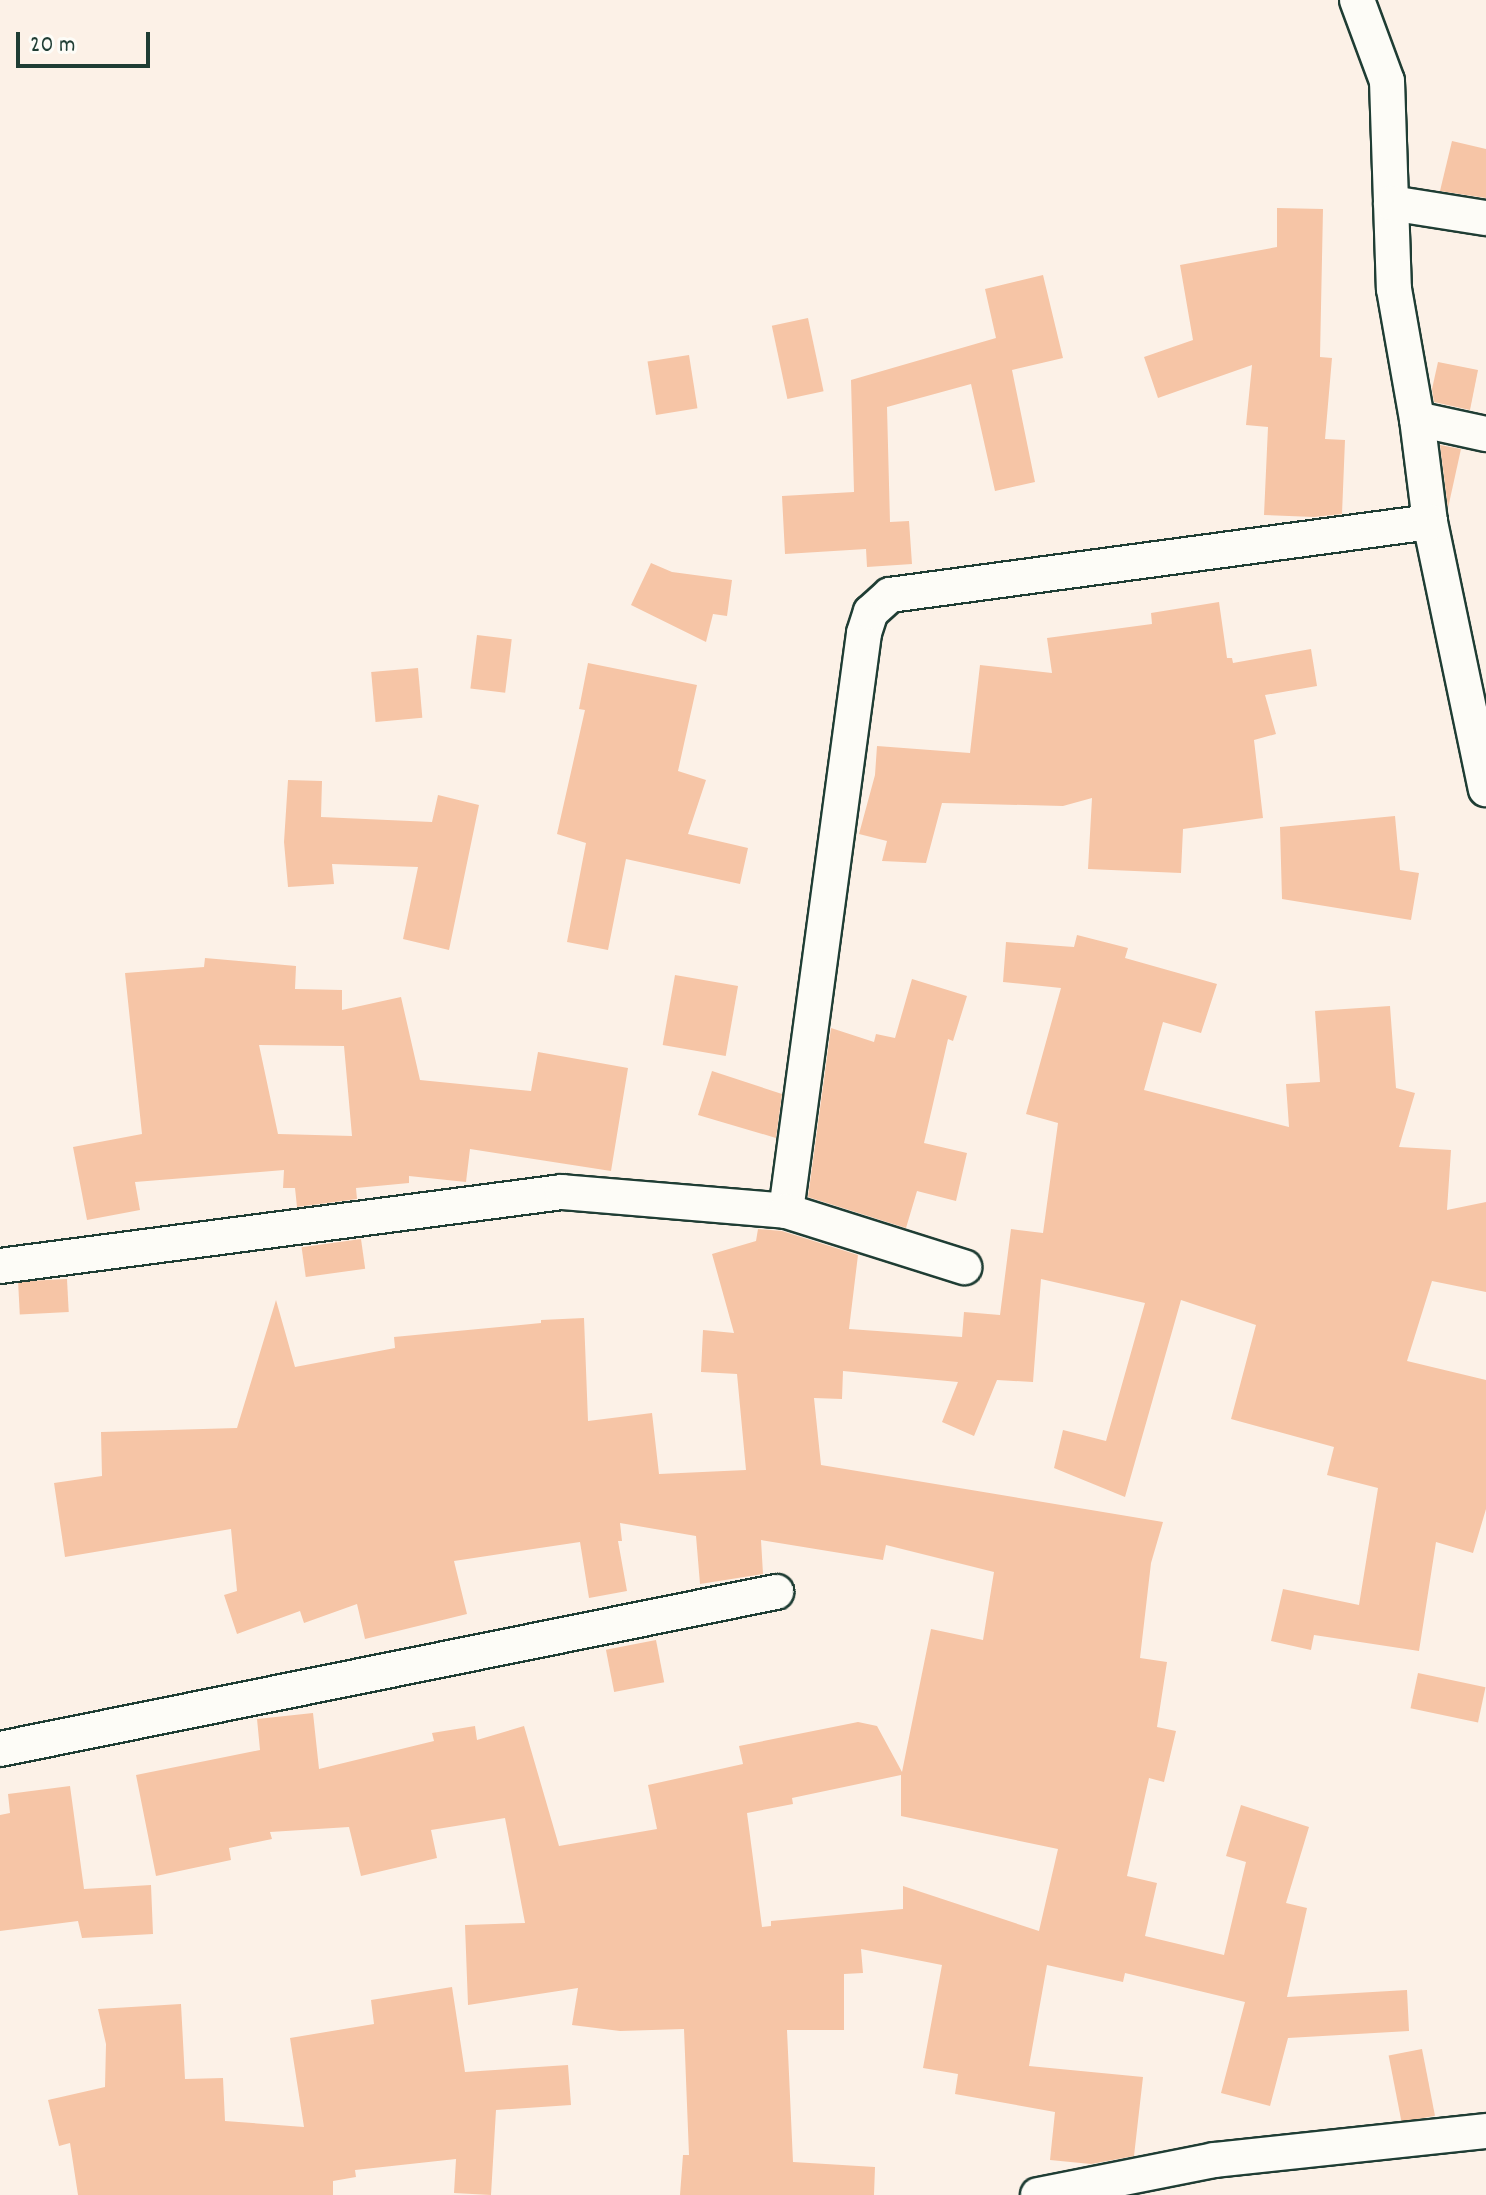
<!DOCTYPE html>
<html>
<head>
<meta charset="utf-8">
<style>
	body { margin:0 }
	#map { position:relative; width:1486px; height:2195px; overflow:hidden; background:#fcf1e7; font-family:Dekko,sans-serif }
	div>[style] { position:absolute }
	.building>* { inset:0; background:#f6c5a6; transform-origin:0 0 }
	.roads { filter:drop-shadow(2px 0 #1f3d34) drop-shadow(-2px 0 #1f3d34) drop-shadow(0 2px #1f3d34) drop-shadow(0 -2px #1f3d34) }
	.minor>* { height:34px; margin:-17px; padding:0 17px; transform-origin:17px; border-radius:17px; background:#fdfcf7 }
	span { translate:-50% -50%; white-space:nowrap; text-align:center; line-height:1.15; -webkit-text-stroke:8px #fdfcf7; paint-order:stroke }
	.scale { position:absolute; left:16px; top:32px; width:134px; height:36px; box-sizing:border-box; border:4px solid #1f3d34; border-top:0; padding-left:10px; font-size:24px; line-height:28px; white-space:nowrap; color:#1f3d34; -webkit-text-stroke:6px #fdfcf7; paint-order:stroke }
</style>
</head>
<body>
<div id="map">
	<div class="building">
		<div style="clip-path:polygon(1452px 141px,1486px 149px,1486px 198px,1440px 191px)"></div>
		<div style="clip-path:polygon(1277px 208px,1323px 209px,1320px 357px,1332px 358px,1325px 439px,1345px 440px,1342px 514px,1314px 517px,1264px 515px,1268px 427px,1246px 425px,1252px 365px,1158px 398px,1144px 357px,1193px 340px,1180px 265px,1277px 247px)"></div>
		<div style="clip-path:polygon(1043px 275px,1063px 358px,1012px 370px,1035px 482px,995px 491px,971px 384px,887px 407px,890px 522px,909px 521px,912px 564px,867px 567px,866px 549px,785px 554px,782px 496px,854px 492px,851px 380px,996px 338px,985px 289px)"></div>
		<div style="left:808px;top:318px;width:75px;height:37px;rotate:78deg"></div>
		<div style="left:689px;top:355px;width:54px;height:42px;rotate:81deg"></div>
		<div style="clip-path:polygon(1438px 362px,1478px 370px,1470px 410px,1434px 402px,1432px 389px)"></div>
		<div style="clip-path:polygon(1440px 445px,1461px 449px,1448px 508px)"></div>
		<div style="clip-path:polygon(651px 563px,672px 572px,732px 580px,727px 616px,713px 614px,706px 642px,631px 605px)"></div>
		<div style="clip-path:polygon(1219px 602px,1227px 658px,1232px 658px,1233px 663px,1311px 649px,1317px 686px,1265px 695px,1276px 734px,1254px 740px,1263px 818px,1183px 829px,1181px 873px,1088px 869px,1092px 798px,1063px 806px,942px 803px,926px 863px,882px 861px,887px 841px,859px 834px,875px 775px,877px 746px,970px 753px,980px 665px,1052px 673px,1047px 638px,1152px 624px,1151px 613px)"></div>
		<div style="left:477px;top:635px;width:35px;height:54px;rotate:7deg"></div>
		<div style="clip-path:polygon(588px 663px,697px 685px,678px 771px,706px 780px,688px 834px,748px 848px,740px 884px,626px 859px,608px 950px,567px 942px,586px 843px,557px 834px,585px 710px,579px 709px)"></div>
		<div style="left:418px;top:668px;width:50px;height:47px;rotate:85deg"></div>
		<div style="clip-path:polygon(288px 780px,322px 781px,321px 817px,432px 822px,438px 795px,479px 805px,449px 950px,403px 939px,418px 867px,332px 864px,334px 884px,288px 887px,284px 842px)"></div>
		<div style="clip-path:polygon(1395px 816px,1400px 870px,1419px 873px,1411px 920px,1282px 899px,1280px 827px)"></div>
		<div style="clip-path:polygon(evenodd,1077px 935px,1128px 948px,1125px 958px,1217px 984px,1201px 1033px,1163px 1022px,1144px 1090px,1289px 1127px,1286px 1084px,1320px 1082px,1315px 1011px,1390px 1006px,1396px 1088px,1415px 1093px,1399px 1147px,1451px 1150px,1447px 1210px,1486px 1202px,1486px 1292px,1432px 1281px,1407px 1361px,1486px 1380px,1486px 1509px,1473px 1553px,1436px 1542px,1419px 1651px,1314px 1635px,1311px 1650px,1271px 1641px,1283px 1589px,1359px 1605px,1378px 1488px,1327px 1475px,1334px 1447px,1231px 1419px,1256px 1325px,1181px 1300px,1125px 1497px,1054px 1468px,1063px 1430px,1106px 1441px,1145px 1303px,1041px 1279px,1033px 1382px,997px 1380px,974px 1436px,942px 1422px,958px 1382px,843px 1371px,842px 1399px,814px 1398px,821px 1465px,1163px 1522px,1151px 1563px,1140px 1658px,1167px 1662px,1157px 1727px,1176px 1731px,1164px 1782px,1149px 1778px,1127px 1876px,1157px 1883px,1145px 1936px,1224px 1955px,1246px 1862px,1226px 1856px,1241px 1805px,1309px 1827px,1286px 1903px,1307px 1908px,1287px 1997px,1407px 1990px,1409px 2031px,1288px 2038px,1270px 2106px,1221px 2093px,1245px 2002px,1125px 1973px,1123px 1982px,1047px 1965px,1029px 2066px,1143px 2077px,1134px 2156px,1091px 2164px,1050px 2160px,1055px 2112px,955px 2094px,958px 2074px,923px 2068px,942px 1965px,861px 1949px,863px 1973px,844px 1974px,844px 2030px,787px 2030px,793px 2162px,875px 2167px,874px 2195px,680px 2195px,683px 2155px,689px 2155px,684px 2029px,620px 2031px,572px 2025px,578px 1988px,468px 2005px,465px 1925px,525px 1923px,505px 1818px,431px 1830px,437px 1858px,361px 1876px,349px 1827px,270px 1832px,272px 1839px,229px 1848px,231px 1860px,156px 1876px,136px 1775px,260px 1750px,257px 1719px,313px 1713px,319px 1769px,434px 1741px,432px 1733px,475px 1726px,477px 1740px,524px 1726px,559px 1846px,657px 1829px,648px 1785px,743px 1764px,739px 1746px,858px 1722px,877px 1726px,902px 1772px,931px 1629px,983px 1640px,994px 1572px,886px 1545px,883px 1560px,761px 1540px,763px 1574px,700px 1584px,696px 1536px,620px 1523px,622px 1541px,618px 1541px,627px 1591px,589px 1598px,580px 1542px,454px 1561px,467px 1614px,365px 1639px,357px 1604px,304px 1623px,300px 1611px,237px 1634px,224px 1595px,237px 1591px,231px 1529px,65px 1557px,54px 1483px,102px 1476px,101px 1432px,237px 1428px,276px 1300px,295px 1367px,395px 1348px,394px 1337px,541px 1323px,541px 1320px,584px 1318px,588px 1421px,652px 1413px,659px 1474px,746px 1470px,737px 1374px,701px 1372px,703px 1330px,734px 1333px,712px 1254px,756px 1241px,758px 1229px,782px 1231px,858px 1255px,849px 1329px,962px 1337px,964px 1312px,1000px 1315px,1011px 1229px,1043px 1233px,1058px 1123px,1026px 1114px,1061px 988px,1003px 982px,1006px 942px,1074px 947px,1077px 935px,901px 1775px,901px 1816px,1058px 1849px,1039px 1931px,903px 1886px,903px 1909px,771px 1921px,771px 1926px,762px 1927px,747px 1813px,793px 1804px,792px 1798px,901px 1775px)"></div>
		<div style="clip-path:polygon(evenodd,205px 958px,296px 966px,295px 989px,342px 990px,342px 1010px,401px 997px,420px 1080px,531px 1091px,538px 1052px,628px 1068px,611px 1171px,470px 1149px,466px 1182px,409px 1176px,409px 1183px,356px 1188px,357px 1199px,297px 1207px,295px 1188px,283px 1188px,284px 1170px,135px 1182px,140px 1210px,87px 1220px,73px 1147px,142px 1134px,125px 973px,204px 967px,205px 958px,259px 1045px,344px 1046px,352px 1136px,278px 1134px,259px 1045px)"></div>
		<div style="left:675px;top:975px;width:64px;height:71px;rotate:10deg"></div>
		<div style="clip-path:polygon(912px 979px,967px 996px,953px 1041px,948px 1039px,924px 1143px,967px 1153px,956px 1201px,917px 1191px,906px 1228px,808px 1197px,831px 1028px,874px 1042px,876px 1034px,895px 1038px)"></div>
		<div style="clip-path:polygon(712px 1071px,782px 1094px,776px 1138px,698px 1115px)"></div>
		<div style="left:361px;top:1239px;width:30px;height:60px;rotate:82deg"></div>
		<div style="left:67px;top:1279px;width:33px;height:49px;rotate:87deg"></div>
		<div style="left:656px;top:1640px;width:43px;height:51px;rotate:79deg"></div>
		<div style="left:1418px;top:1673px;width:69px;height:36px;rotate:12deg"></div>
		<div style="clip-path:polygon(70px 1786px,84px 1889px,151px 1885px,153px 1934px,82px 1938px,78px 1921px,0 1931px,0 1815px,10px 1813px,8px 1794px)"></div>
		<div style="clip-path:polygon(452px 1987px,465px 2072px,568px 2065px,571px 2105px,496px 2110px,491px 2195px,454px 2193px,456px 2159px,355px 2170px,356px 2177px,333px 2181px,333px 2195px,78px 2195px,70px 2143px,59px 2146px,48px 2100px,105px 2087px,106px 2044px,98px 2009px,181px 2004px,185px 2079px,223px 2078px,225px 2121px,304px 2127px,290px 2038px,374px 2024px,371px 2000px)"></div>
		<div style="left:1422px;top:2049px;width:68px;height:34px;rotate:79deg"></div>
	</div>
	<div class="roads">
		<div class="minor">
			<div style="left:1357px;top:0;width:86px;rotate:69.7deg"></div>
			<div style="left:1387px;top:81px;width:208px;rotate:88.1deg"></div>
			<div style="left:1394px;top:289px;width:132px;rotate:80deg"></div>
			<div style="left:1417px;top:419px;width:104px;rotate:82.8deg"></div>
			<div style="left:1430px;top:522px;width:273px;rotate:78.2deg"></div>
			<div style="left:1391px;top:203px;width:96px;rotate:9deg"></div>
			<div style="left:1417px;top:419px;width:71px;rotate:12.3deg"></div>
			<div style="left:786px;top:1211px;width:583px;rotate:-82.31deg"></div>
			<div style="left:864px;top:633px;width:22px;rotate:-72deg"></div>
			<div style="left:871px;top:612px;width:25px;rotate:-42deg"></div>
			<div style="left:890px;top:595px;width:545px;rotate:-7.7deg"></div>
			<div style="left:0;top:1266px;width:567px;rotate:-7.5deg"></div>
			<div style="left:562px;top:1192px;width:225px;rotate:4.8deg"></div>
			<div style="left:786px;top:1211px;width:187px;rotate:17.5deg"></div>
			<div style="left:0;top:1749px;width:792px;rotate:-11.44deg"></div>
			<div style="left:1038px;top:2195px;width:179px;rotate:-11.2deg"></div>
			<div style="left:1214px;top:2160px;width:274px;rotate:-6.1deg"></div>
		</div>
	</div>
	<div class="scale">20 m</div>
</div>
</body>
</html>
